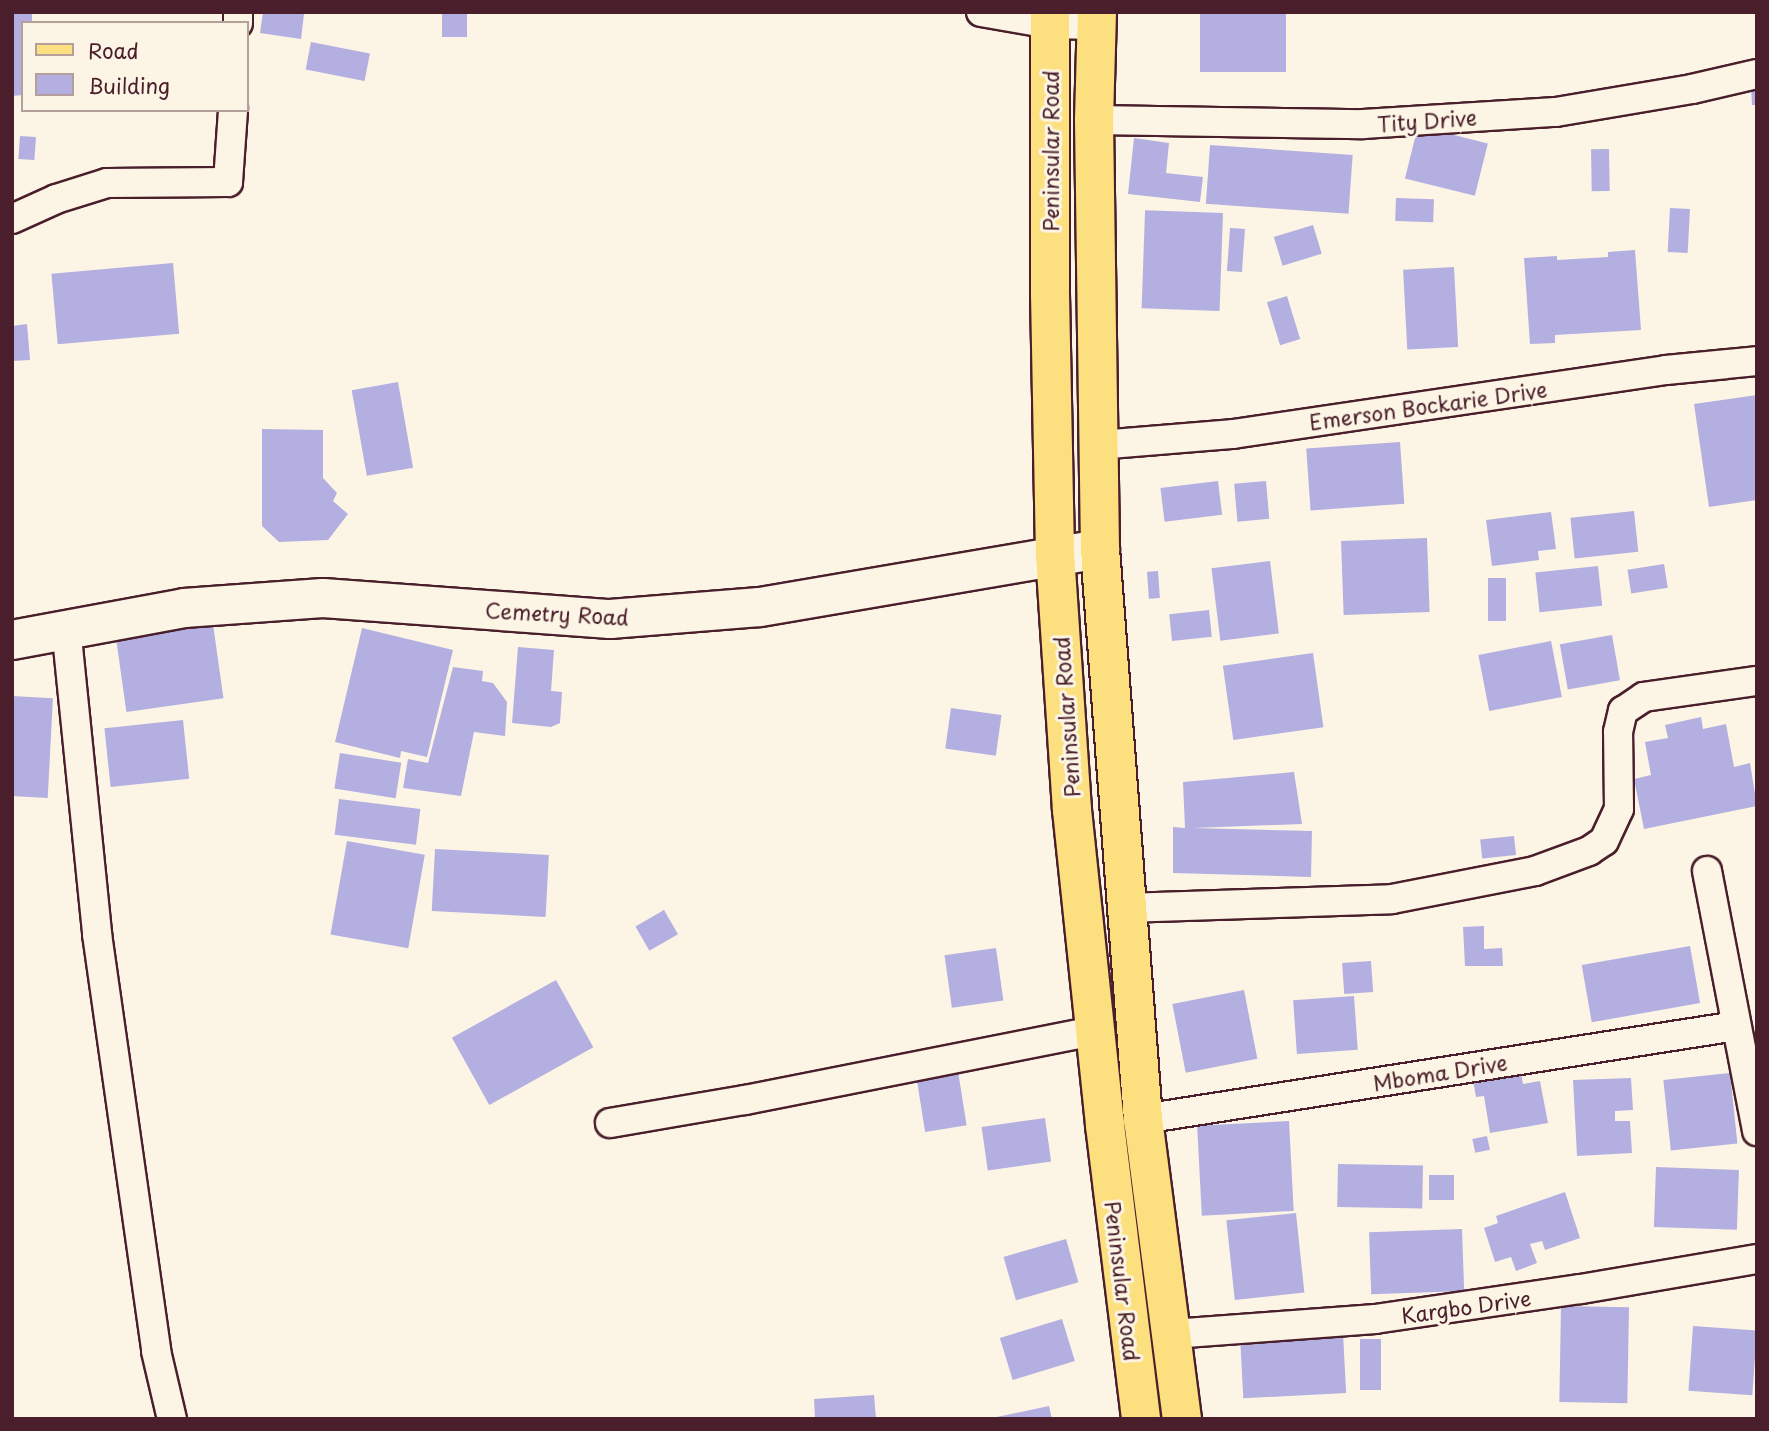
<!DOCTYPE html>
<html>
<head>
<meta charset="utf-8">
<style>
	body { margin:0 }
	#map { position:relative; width:1769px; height:1431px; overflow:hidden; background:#fcf5e5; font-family:"Playpen Sans",sans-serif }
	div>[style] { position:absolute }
	.building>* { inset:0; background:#b4afe1; transform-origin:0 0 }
	.roads { filter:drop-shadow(2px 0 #4a1f2b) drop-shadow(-2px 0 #4a1f2b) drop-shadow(0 2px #4a1f2b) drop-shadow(0 -2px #4a1f2b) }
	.street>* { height:28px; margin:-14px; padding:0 14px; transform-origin:14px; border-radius:14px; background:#fcf5e5 }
	.secondary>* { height:38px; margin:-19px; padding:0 19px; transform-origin:19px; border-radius:19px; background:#fcf5e5 }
	.primary>* { height:38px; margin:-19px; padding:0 19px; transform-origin:19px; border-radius:19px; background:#fce080 }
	span { translate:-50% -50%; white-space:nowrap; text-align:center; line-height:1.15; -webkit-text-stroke:6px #fcf5e5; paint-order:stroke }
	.street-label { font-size:21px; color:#4a1f2b }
	.frame { position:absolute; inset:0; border:14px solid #4a1f2b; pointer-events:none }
	.legend { position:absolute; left:21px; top:21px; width:228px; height:91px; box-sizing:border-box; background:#fcf5e5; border:2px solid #b59f9b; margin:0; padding:9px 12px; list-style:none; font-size:21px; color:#4a1f2b }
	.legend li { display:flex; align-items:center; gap:14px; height:35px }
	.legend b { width:35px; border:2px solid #b59f9b }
</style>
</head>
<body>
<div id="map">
	<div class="building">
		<div style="clip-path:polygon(12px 12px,32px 12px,32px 23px,23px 23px,23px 95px,12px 96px)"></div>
		<div style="clip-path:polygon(263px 12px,304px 14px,301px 39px,260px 33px)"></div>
		<div style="left:442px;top:12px;width:25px;height:25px"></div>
		<div style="left:1200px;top:12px;width:86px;height:60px"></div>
		<div style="left:311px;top:42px;width:60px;height:28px;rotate:11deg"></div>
		<div style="clip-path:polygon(1751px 87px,1757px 87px,1757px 105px,1752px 105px)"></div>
		<div style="left:1418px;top:126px;width:72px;height:54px;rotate:14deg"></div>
		<div style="left:20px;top:136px;width:16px;height:23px;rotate:4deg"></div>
		<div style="clip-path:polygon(1134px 138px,1169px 143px,1166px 173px,1203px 177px,1200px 202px,1128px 194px)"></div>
		<div style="left:1210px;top:145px;width:143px;height:59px;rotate:4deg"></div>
		<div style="left:1609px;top:149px;width:42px;height:18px;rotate:89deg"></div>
		<div style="left:1396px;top:198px;width:38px;height:23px;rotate:2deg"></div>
		<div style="left:1670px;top:208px;width:20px;height:44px;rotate:3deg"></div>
		<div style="left:1223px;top:213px;width:98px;height:78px;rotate:92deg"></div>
		<div style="left:1313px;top:225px;width:30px;height:41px;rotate:73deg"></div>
		<div style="left:1230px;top:228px;width:15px;height:43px;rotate:4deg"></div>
		<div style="clip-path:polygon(1635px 250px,1641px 330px,1555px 335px,1555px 343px,1530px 344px,1524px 258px,1557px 256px,1557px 260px,1608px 257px,1608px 252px)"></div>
		<div style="left:173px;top:263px;width:71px;height:122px;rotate:85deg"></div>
		<div style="left:1454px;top:267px;width:80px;height:51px;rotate:87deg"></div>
		<div style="left:1287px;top:296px;width:45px;height:21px;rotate:73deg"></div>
		<div style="clip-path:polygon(27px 324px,30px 360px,12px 361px,12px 326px)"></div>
		<div style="left:398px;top:382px;width:87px;height:47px;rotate:80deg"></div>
		<div style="clip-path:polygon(1757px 395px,1757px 500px,1709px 507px,1694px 404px)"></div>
		<div style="clip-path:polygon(262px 429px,323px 430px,323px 478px,337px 493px,333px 501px,348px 514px,328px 540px,279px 542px,262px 526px)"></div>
		<div style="left:1400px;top:442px;width:62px;height:94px;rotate:86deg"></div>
		<div style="left:1218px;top:481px;width:34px;height:58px;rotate:83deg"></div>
		<div style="left:1266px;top:481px;width:38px;height:32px;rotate:85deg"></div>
		<div style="left:1634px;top:511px;width:41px;height:64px;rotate:84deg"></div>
		<div style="clip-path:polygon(1551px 512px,1556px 549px,1538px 551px,1539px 560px,1492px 566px,1486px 520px)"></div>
		<div style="left:1427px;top:538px;width:74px;height:86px;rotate:88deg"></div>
		<div style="left:1270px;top:561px;width:73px;height:59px;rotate:83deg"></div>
		<div style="left:1664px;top:564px;width:24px;height:37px;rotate:81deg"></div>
		<div style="left:1598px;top:566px;width:40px;height:63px;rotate:84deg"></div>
		<div style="left:1158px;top:571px;width:27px;height:11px;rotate:86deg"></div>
		<div style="left:1488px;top:578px;width:18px;height:43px"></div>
		<div style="left:1209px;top:610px;width:27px;height:40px;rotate:84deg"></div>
		<div style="left:213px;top:624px;width:75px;height:98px;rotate:82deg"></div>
		<div style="clip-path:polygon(362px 628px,453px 650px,427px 757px,401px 751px,400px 758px,335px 742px)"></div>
		<div style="left:1612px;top:635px;width:46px;height:53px;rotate:80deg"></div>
		<div style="left:1551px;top:641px;width:57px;height:74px;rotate:79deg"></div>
		<div style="clip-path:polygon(518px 647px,554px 650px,551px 691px,562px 692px,560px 723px,551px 727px,512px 723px)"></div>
		<div style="left:1313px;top:653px;width:75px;height:91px;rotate:82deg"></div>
		<div style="clip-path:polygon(453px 667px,483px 671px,482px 681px,493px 683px,507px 702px,505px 736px,474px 732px,461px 796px,403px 788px,408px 759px,428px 763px)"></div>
		<div style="left:12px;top:696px;width:41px;height:100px;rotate:3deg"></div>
		<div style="left:951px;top:708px;width:51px;height:41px;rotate:8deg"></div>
		<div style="clip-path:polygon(1701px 717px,1703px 729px,1726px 724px,1734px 767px,1750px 763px,1757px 806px,1644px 829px,1634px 779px,1651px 775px,1645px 742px,1668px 738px,1665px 725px)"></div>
		<div style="left:183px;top:720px;width:59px;height:79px;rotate:84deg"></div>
		<div style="left:340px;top:753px;width:62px;height:36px;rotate:9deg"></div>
		<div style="clip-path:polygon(1294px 772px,1302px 824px,1193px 828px,1312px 831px,1311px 877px,1173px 873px,1173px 827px,1185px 828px,1183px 782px)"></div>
		<div style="left:339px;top:799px;width:82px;height:36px;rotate:7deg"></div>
		<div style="left:1514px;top:836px;width:19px;height:34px;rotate:84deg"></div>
		<div style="left:347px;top:841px;width:79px;height:95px;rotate:10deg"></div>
		<div style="left:435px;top:849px;width:114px;height:62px;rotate:3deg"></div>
		<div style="left:664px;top:910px;width:28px;height:33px;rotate:60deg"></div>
		<div style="clip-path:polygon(1484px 926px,1484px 949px,1502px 948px,1503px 966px,1465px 966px,1463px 927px)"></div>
		<div style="left:1690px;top:946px;width:58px;height:110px;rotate:80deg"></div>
		<div style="left:996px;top:948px;width:53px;height:52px;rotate:82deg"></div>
		<div style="left:1371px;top:961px;width:31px;height:29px;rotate:86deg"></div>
		<div style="left:556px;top:980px;width:77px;height:119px;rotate:61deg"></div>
		<div style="left:1244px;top:990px;width:70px;height:73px;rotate:79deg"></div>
		<div style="left:1354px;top:996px;width:54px;height:61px;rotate:86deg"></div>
		<div style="left:958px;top:1071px;width:55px;height:42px;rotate:81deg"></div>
		<div style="clip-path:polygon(1521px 1073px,1523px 1084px,1540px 1081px,1548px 1123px,1490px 1133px,1484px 1096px,1476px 1097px,1473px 1080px)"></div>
		<div style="left:1730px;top:1073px;width:71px;height:67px;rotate:84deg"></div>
		<div style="clip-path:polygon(1631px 1078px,1633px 1110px,1615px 1111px,1615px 1121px,1630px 1121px,1632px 1153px,1577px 1156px,1573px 1080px)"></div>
		<div style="left:1045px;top:1118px;width:44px;height:64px;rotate:82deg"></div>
		<div style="left:1289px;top:1121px;width:90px;height:92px;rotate:87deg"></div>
		<div style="left:1487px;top:1136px;width:14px;height:15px;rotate:78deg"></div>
		<div style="left:1338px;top:1164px;width:85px;height:43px;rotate:1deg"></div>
		<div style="left:1656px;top:1167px;width:83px;height:60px;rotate:2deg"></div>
		<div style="left:1429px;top:1175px;width:25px;height:25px"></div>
		<div style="clip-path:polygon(1565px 1192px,1580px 1238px,1545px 1250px,1542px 1241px,1530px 1244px,1537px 1263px,1516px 1271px,1511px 1257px,1495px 1262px,1484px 1228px,1498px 1223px,1496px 1216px)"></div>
		<div style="left:1296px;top:1213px;width:80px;height:70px;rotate:84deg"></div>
		<div style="left:1462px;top:1229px;width:62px;height:93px;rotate:88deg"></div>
		<div style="left:1066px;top:1239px;width:45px;height:65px;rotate:74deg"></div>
		<div style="left:1561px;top:1306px;width:68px;height:96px;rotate:1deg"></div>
		<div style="left:1062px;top:1319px;width:44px;height:65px;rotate:73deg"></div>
		<div style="left:1693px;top:1326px;width:64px;height:65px;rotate:4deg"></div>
		<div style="left:1343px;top:1333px;width:60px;height:103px;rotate:87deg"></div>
		<div style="left:1360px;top:1339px;width:21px;height:51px"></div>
		<div style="clip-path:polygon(874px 1395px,876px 1419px,815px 1419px,814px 1399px)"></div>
		<div style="clip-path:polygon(1049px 1406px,1052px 1419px,992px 1419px,992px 1418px)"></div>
	</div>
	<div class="roads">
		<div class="street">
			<div style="left:981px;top:12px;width:70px;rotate:9.9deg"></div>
			<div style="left:1050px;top:24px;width:47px;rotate:1.2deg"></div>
			<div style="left:238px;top:23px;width:11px;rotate:-90deg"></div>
			<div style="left:1094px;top:120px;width:269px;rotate:0.9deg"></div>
			<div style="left:1363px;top:124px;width:193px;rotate:-3.6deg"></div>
			<div style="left:1556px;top:112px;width:138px;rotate:-9.6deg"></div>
			<div style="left:1692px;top:89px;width:67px;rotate:-13deg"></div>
			<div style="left:12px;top:219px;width:48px;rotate:-24.4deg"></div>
			<div style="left:56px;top:199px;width:53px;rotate:-17.4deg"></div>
			<div style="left:107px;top:183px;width:121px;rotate:-0.5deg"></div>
			<div style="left:228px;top:182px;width:72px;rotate:-86deg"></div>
			<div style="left:1099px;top:445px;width:134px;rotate:-4.7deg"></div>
			<div style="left:1233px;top:434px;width:438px;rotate:-8.4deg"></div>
			<div style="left:1666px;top:370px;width:91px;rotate:-5.6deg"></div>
			<div style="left:66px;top:627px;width:309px;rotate:84.2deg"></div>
			<div style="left:97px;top:934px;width:421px;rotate:81.9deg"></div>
			<div style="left:156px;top:1351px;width:70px;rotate:76.8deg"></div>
			<div style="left:1707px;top:871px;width:265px;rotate:79.1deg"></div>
			<div style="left:1125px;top:908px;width:267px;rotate:-1.9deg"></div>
			<div style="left:1392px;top:899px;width:146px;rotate:-11.1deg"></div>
			<div style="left:1535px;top:871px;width:58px;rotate:-20.3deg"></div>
			<div style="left:1589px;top:851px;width:18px;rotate:-34deg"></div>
			<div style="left:1604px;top:841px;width:35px;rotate:-65deg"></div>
			<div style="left:1619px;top:809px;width:77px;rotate:-90.7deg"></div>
			<div style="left:1618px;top:732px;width:22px;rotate:-77deg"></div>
			<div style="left:1623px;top:711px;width:25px;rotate:-34deg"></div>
			<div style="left:1644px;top:697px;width:114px;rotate:-8.1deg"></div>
			<div style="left:1143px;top:1119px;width:600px;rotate:-8.91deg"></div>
			<div style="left:610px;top:1123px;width:137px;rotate:-9.7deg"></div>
			<div style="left:745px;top:1100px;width:357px;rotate:-11.2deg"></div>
			<div style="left:1172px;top:1334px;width:204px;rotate:-4.2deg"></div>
			<div style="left:1375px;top:1319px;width:208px;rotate:-8.3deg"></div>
			<div style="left:1581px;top:1289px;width:179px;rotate:-9.7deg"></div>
		</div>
		<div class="secondary">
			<div style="left:12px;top:640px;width:175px;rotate:-10.5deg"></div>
			<div style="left:184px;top:608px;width:139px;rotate:-4.1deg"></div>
			<div style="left:323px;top:598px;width:288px;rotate:4.2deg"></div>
			<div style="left:610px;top:619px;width:150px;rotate:-4.6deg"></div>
			<div style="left:760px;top:607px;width:345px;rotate:-9.7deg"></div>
		</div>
		<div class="primary">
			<div style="left:1050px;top:12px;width:282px;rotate:90deg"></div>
			<div style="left:1050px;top:294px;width:260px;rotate:88.9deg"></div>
			<div style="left:1055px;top:554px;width:257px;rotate:86.2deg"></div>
			<div style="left:1072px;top:810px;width:317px;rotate:84deg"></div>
			<div style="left:1105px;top:1125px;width:296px;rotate:83deg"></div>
			<div style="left:1097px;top:12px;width:108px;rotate:91.6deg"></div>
			<div style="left:1094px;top:120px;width:429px;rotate:89.2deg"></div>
			<div style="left:1100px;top:549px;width:572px;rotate:85.69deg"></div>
			<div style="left:1143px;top:1119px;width:303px;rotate:82.6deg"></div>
		</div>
	</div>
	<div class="street-label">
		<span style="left:1427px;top:120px;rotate:-4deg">Tity Drive</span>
		<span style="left:1050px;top:151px;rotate:-90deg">Peninsular Road</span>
		<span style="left:1428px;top:405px;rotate:-8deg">Emerson Bockarie Drive</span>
		<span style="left:557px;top:613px;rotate:3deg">Cemetry Road</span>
		<span style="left:1066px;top:717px;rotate:-94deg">Peninsular Road</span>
		<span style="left:1440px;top:1072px;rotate:-9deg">Mboma Drive</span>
		<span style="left:1123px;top:1281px;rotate:83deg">Peninsular Road</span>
		<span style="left:1466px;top:1306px;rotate:-8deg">Kargbo Drive</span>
	</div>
	<div class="frame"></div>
	<ul class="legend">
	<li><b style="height:9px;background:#fce080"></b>Road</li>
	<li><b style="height:19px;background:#b4afe1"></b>Building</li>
	</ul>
</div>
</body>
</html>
